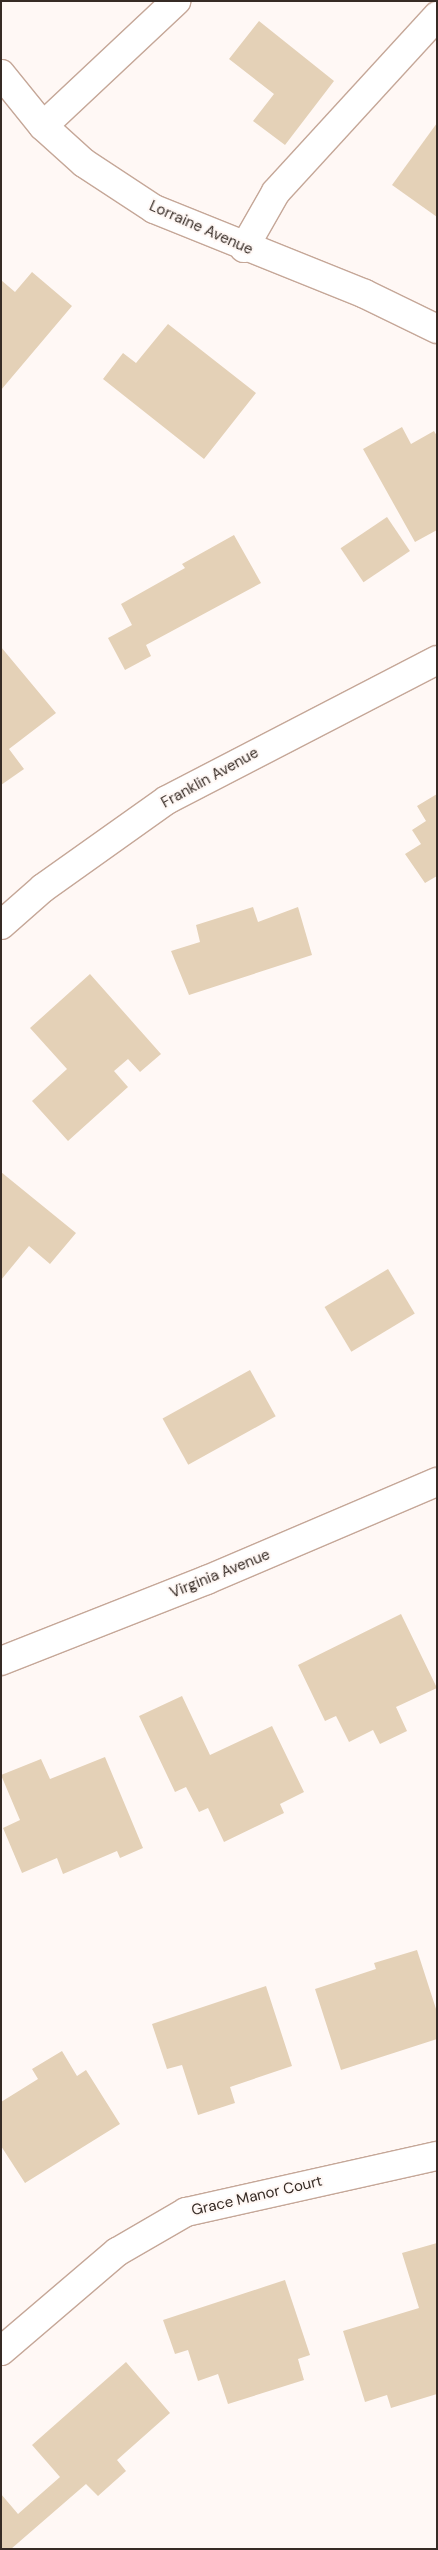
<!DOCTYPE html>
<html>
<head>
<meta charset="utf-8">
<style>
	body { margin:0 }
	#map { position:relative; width:438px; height:2550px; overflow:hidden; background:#fff8f5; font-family:"DM Sans",sans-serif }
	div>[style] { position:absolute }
	.building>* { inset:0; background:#e4d1b7; transform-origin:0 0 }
	.roads { filter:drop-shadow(1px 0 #c5a798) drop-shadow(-1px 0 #c5a798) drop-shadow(0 1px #c5a798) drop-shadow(0 -1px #c5a798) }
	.minor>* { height:28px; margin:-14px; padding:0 14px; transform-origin:14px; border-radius:14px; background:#fff }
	span { translate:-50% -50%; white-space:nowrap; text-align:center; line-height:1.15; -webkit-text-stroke:4px #fff8f5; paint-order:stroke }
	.street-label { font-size:15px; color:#362b25 }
	.frame { position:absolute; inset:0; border:2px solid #362b25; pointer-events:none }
</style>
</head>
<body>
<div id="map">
	<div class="building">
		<div style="clip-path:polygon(259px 21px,334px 81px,285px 145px,253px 121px,274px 94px,229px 59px)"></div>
		<div style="clip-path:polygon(437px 123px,437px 217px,392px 185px)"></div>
		<div style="clip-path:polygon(32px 272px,72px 306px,1px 390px,1px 280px,15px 292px)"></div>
		<div style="clip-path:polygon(168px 324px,256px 393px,204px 459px,103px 379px,123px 353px,136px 363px)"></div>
		<div style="clip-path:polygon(402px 427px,411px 444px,434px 431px,437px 436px,437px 530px,415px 542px,363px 449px)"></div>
		<div style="left:387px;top:517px;width:41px;height:56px;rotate:56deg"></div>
		<div style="clip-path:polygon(234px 535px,261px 583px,146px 645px,151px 656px,125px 670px,108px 638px,132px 625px,121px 604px,185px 568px,182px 564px)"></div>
		<div style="clip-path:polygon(1px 647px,56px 713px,9px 749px,24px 769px,1px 785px)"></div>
		<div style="clip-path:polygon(437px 794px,437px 876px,425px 883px,405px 854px,421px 844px,412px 830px,426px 821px,417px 806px)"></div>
		<div style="clip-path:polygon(253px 907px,258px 922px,298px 907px,312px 955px,189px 995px,171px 951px,200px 942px,196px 925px)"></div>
		<div style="clip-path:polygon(90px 974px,161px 1054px,140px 1072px,128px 1059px,114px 1071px,128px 1087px,68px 1141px,32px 1101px,67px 1069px,30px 1028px)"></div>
		<div style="clip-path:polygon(1px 1172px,76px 1233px,50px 1264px,29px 1246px,1px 1280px)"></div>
		<div style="left:388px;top:1269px;width:52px;height:74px;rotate:59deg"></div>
		<div style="left:250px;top:1370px;width:53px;height:100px;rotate:61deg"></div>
		<div style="clip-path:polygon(401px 1614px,437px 1688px,396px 1707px,407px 1731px,380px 1744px,373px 1730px,349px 1742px,336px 1716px,325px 1721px,298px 1665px)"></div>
		<div style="clip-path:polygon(182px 1696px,210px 1755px,272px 1726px,304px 1792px,280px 1804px,284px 1813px,224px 1842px,208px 1808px,199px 1812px,186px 1787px,175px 1792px,139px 1716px)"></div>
		<div style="clip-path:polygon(105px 1757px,143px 1848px,120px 1858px,117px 1851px,63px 1874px,57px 1858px,22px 1873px,3px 1828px,20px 1820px,1px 1775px,41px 1759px,50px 1779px)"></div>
		<div style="clip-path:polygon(417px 1950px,437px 2012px,437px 2039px,341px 2070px,315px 1989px,376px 1969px,374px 1963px)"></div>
		<div style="clip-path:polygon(266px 1986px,292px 2066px,230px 2087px,235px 2103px,198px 2115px,182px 2065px,167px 2069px,152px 2024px)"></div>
		<div style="clip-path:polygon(62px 2051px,77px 2076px,86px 2070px,120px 2124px,25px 2183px,1px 2146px,1px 2102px,38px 2079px,32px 2069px)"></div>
		<div style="clip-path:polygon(437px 2243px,437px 2394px,391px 2408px,387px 2395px,365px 2402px,343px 2331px,419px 2308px,402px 2253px)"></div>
		<div style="clip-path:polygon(285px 2280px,310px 2355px,298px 2359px,304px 2380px,228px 2404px,218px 2374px,198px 2381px,188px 2350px,175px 2354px,163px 2320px)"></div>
		<div style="clip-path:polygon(126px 2362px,170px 2413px,117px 2460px,126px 2471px,98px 2496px,86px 2484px,11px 2549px,1px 2549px,1px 2494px,18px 2514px,60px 2477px,32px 2445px)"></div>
	</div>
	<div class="roads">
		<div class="minor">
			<div style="left:1px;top:74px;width:67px;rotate:51.1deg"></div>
			<div style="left:43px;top:126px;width:55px;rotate:42.1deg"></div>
			<div style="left:84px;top:163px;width:84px;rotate:33.3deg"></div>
			<div style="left:154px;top:209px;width:227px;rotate:21.9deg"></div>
			<div style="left:365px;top:294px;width:80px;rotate:25.9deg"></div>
			<div style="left:43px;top:126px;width:183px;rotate:-43.2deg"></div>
			<div style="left:244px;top:248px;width:64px;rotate:-60.3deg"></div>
			<div style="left:276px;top:192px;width:239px;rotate:-47.5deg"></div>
			<div style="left:1px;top:925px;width:56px;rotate:-41.4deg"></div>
			<div style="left:43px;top:888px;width:152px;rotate:-35.4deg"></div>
			<div style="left:167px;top:800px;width:304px;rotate:-27.4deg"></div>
			<div style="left:1px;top:1661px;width:221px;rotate:-21.5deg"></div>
			<div style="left:207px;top:1580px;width:250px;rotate:-23.1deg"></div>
			<div style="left:1px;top:2351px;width:153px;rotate:-40.5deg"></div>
			<div style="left:117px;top:2252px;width:80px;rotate:-30.1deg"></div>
			<div style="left:186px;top:2212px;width:257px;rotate:-12.6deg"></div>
		</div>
	</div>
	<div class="street-label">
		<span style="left:201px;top:228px;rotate:24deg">Lorraine Avenue</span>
		<span style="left:210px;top:778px;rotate:-29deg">Franklin Avenue</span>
		<span style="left:220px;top:1574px;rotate:-22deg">Virginia Avenue</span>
		<span style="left:257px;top:2196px;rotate:-13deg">Grace Manor Court</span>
	</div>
	<div class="frame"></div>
</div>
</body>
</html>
